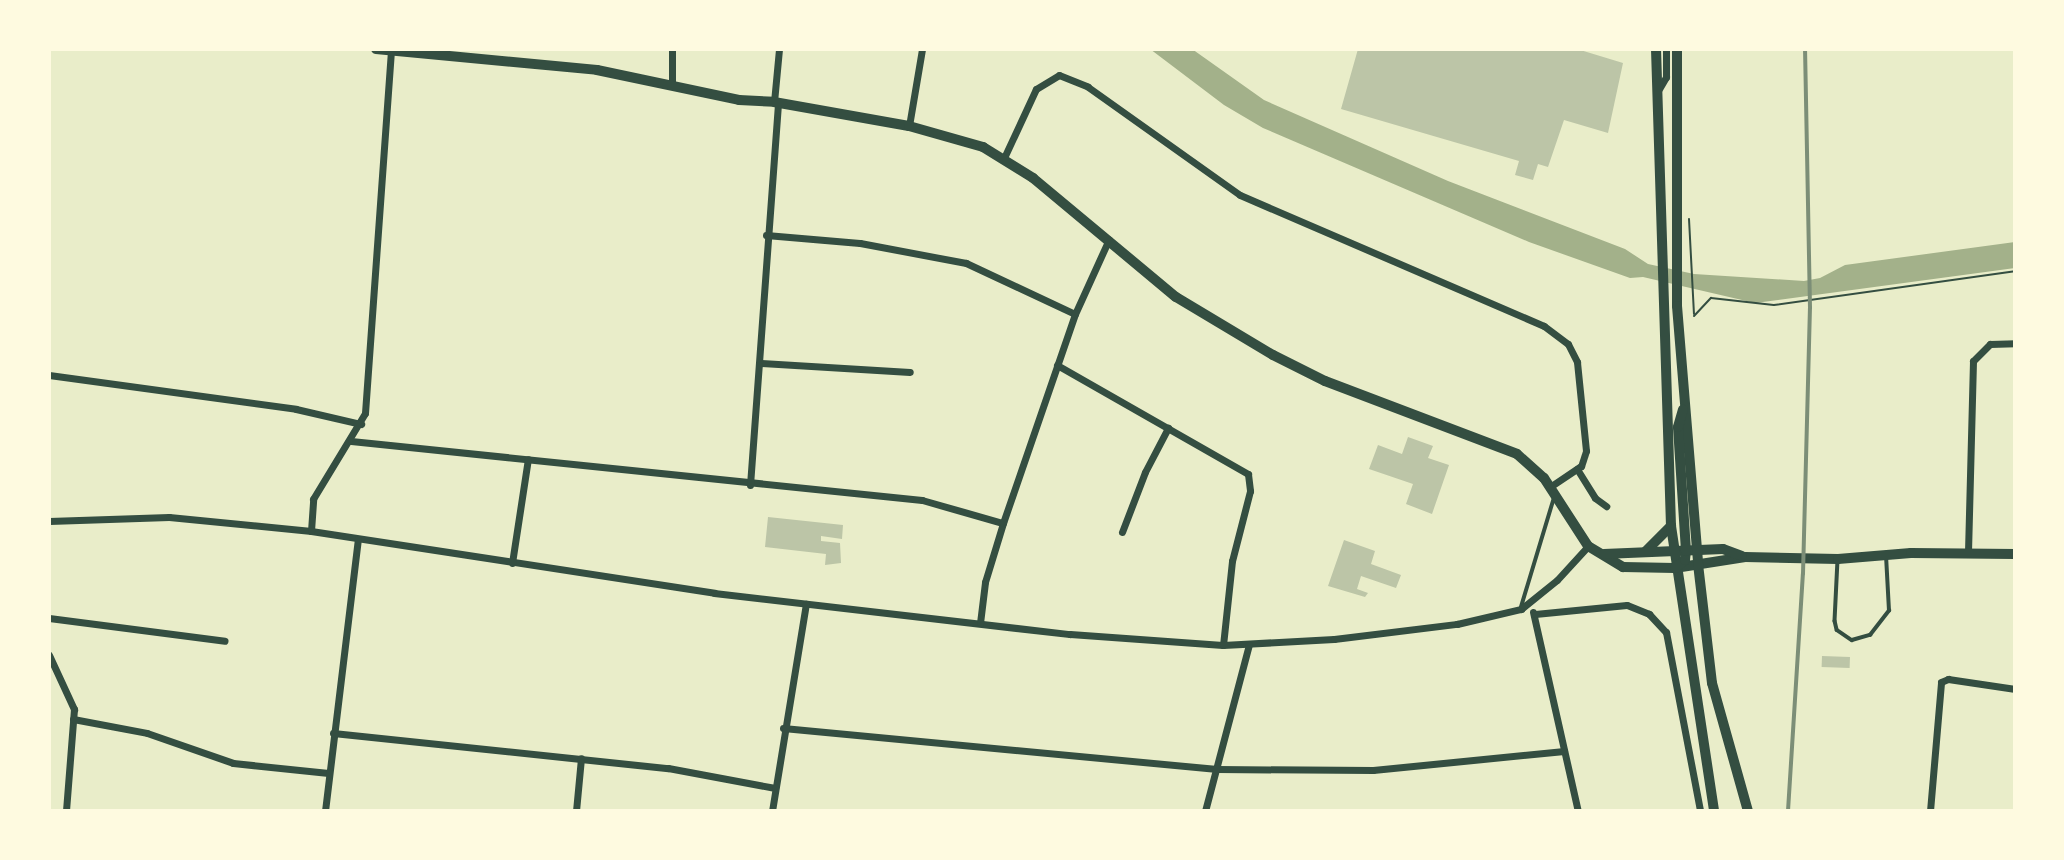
<!DOCTYPE html>
<html>
<head>
<meta charset="utf-8">
<style>
	body { margin:0 }
	#map { position:relative; width:2064px; height:860px; overflow:hidden; background:#e9edc9; font-family:Inter,sans-serif }
	div>[style] { position:absolute }
	.water>* { inset:0; background:#a3b18a }
	.building>* { inset:0; background:#bcc5a7; transform-origin:0 0 }
	.path>* { height:2px; margin:-1px; padding:0 1px; transform-origin:1px; border-radius:1px; background:#344e41 }
	.service>* { height:3.5px; margin:-1.75px; padding:0 1.75px; transform-origin:1.75px; border-radius:1.75px; background:#344e41 }
	.minor>* { height:7px; margin:-3.5px; padding:0 3.5px; transform-origin:3.5px; border-radius:3.5px; background:#344e41 }
	.secondary>* { height:10px; margin:-5px; padding:0 5px; transform-origin:5px; border-radius:5px; background:#344e41 }
	.trunk>* { height:10px; margin:-5px; padding:0 5px; transform-origin:5px; border-radius:5px; background:#344e41 }
	.rail>* { height:3.5px; margin:-1.75px; padding:0 1.75px; transform-origin:1.75px; border-radius:1.75px; background:#7c8e77 }
	span { translate:-50% -50%; white-space:nowrap; text-align:center; line-height:1.15; -webkit-text-stroke:6px #fefae0; paint-order:stroke }
	.frame { position:absolute; inset:0; border:51px solid #fefae0; pointer-events:none }
</style>
</head>
<body>
<div id="map">
	<div class="water">
		<div style="clip-path:polygon(1150px 49px,1192px 49px,1264px 100px,1448px 181px,1625px 249px,1648px 264px,1694px 274px,1804px 281px,1820px 278px,1845px 265px,2015px 242px,2015px 268px,1755px 303px,1643px 277px,1630px 278px,1529px 242px,1263px 128px,1224px 105px)"></div>
	</div>
	<div class="building">
		<div style="clip-path:polygon(1358px 49px,1577px 49px,1623px 63px,1608px 133px,1564px 120px,1548px 167px,1538px 164px,1533px 180px,1515px 175px,1519px 161px,1341px 109px)"></div>
		<div style="clip-path:polygon(1408px 437px,1433px 446px,1428px 458px,1449px 465px,1432px 514px,1406px 504px,1413px 484px,1369px 469px,1378px 445px,1402px 454px)"></div>
		<div style="clip-path:polygon(768px 517px,843px 525px,842px 539px,821px 536px,821px 541px,840px 543px,841px 563px,825px 565px,826px 554px,765px 547px)"></div>
		<div style="clip-path:polygon(1344px 540px,1375px 551px,1371px 564px,1401px 575px,1396px 588px,1361px 576px,1357px 589px,1368px 593px,1365px 597px,1328px 586px)"></div>
		<div style="left:1822px;top:656px;width:28px;height:11px;rotate:2deg"></div>
	</div>
	<div class="path">
		<div style="left:1689px;top:219px;width:95px;rotate:87deg"></div>
		<div style="left:1694px;top:316px;width:25px;rotate:-47deg"></div>
		<div style="left:1711px;top:298px;width:63px;rotate:6.3deg"></div>
		<div style="left:1774px;top:305px;width:243px;rotate:-8deg"></div>
	</div>
	<div class="service">
		<div style="left:1838px;top:560px;width:61px;rotate:92.8deg"></div>
		<div style="left:1835px;top:621px;width:9px;rotate:77deg"></div>
		<div style="left:1837px;top:630px;width:18px;rotate:34deg"></div>
		<div style="left:1852px;top:640px;width:19px;rotate:-16deg"></div>
		<div style="left:1870px;top:635px;width:31px;rotate:-52deg"></div>
		<div style="left:1889px;top:611px;width:55px;rotate:-93.1deg"></div>
		<div style="left:1521px;top:607px;width:114px;rotate:-73.2deg"></div>
	</div>
	<div class="minor">
		<div style="left:672px;top:83px;width:34px;rotate:-90deg"></div>
		<div style="left:1659px;top:89px;width:14px;rotate:-60deg"></div>
		<div style="left:1666px;top:77px;width:28px;rotate:-90deg"></div>
		<div style="left:774px;top:102px;width:53px;rotate:-84.6deg"></div>
		<div style="left:909px;top:126px;width:78px;rotate:-80.4deg"></div>
		<div style="left:1003px;top:160px;width:78px;rotate:-65.1deg"></div>
		<div style="left:1036px;top:89px;width:27px;rotate:-31deg"></div>
		<div style="left:1059px;top:75px;width:31px;rotate:22deg"></div>
		<div style="left:1088px;top:87px;width:186px;rotate:35.4deg"></div>
		<div style="left:1240px;top:195px;width:331px;rotate:23.3deg"></div>
		<div style="left:1544px;top:326px;width:30px;rotate:37deg"></div>
		<div style="left:1568px;top:344px;width:20px;rotate:63deg"></div>
		<div style="left:1577px;top:362px;width:89px;rotate:84.2deg"></div>
		<div style="left:1586px;top:451px;width:16px;rotate:108deg"></div>
		<div style="left:1581px;top:466px;width:37px;rotate:146deg"></div>
		<div style="left:766px;top:235px;width:94px;rotate:4.9deg"></div>
		<div style="left:860px;top:243px;width:108px;rotate:10.7deg"></div>
		<div style="left:966px;top:263px;width:120px;rotate:25.1deg"></div>
		<div style="left:760px;top:363px;width:150px;rotate:3.4deg"></div>
		<div style="left:1057px;top:365px;width:220px;rotate:29.7deg"></div>
		<div style="left:1248px;top:474px;width:17px;rotate:83deg"></div>
		<div style="left:1250px;top:491px;width:72px;rotate:104.4deg"></div>
		<div style="left:1232px;top:561px;width:84px;rotate:96.1deg"></div>
		<div style="left:49px;top:375px;width:249px;rotate:7.8deg"></div>
		<div style="left:296px;top:409px;width:67px;rotate:13deg"></div>
		<div style="left:351px;top:441px;width:574px;rotate:5.9deg"></div>
		<div style="left:922px;top:500px;width:84px;rotate:15.9deg"></div>
		<div style="left:1577px;top:469px;width:34px;rotate:58deg"></div>
		<div style="left:1595px;top:498px;width:14px;rotate:36deg"></div>
		<div style="left:750px;top:485px;width:383px;rotate:-85.8deg"></div>
		<div style="left:49px;top:521px;width:120px;rotate:-1.9deg"></div>
		<div style="left:169px;top:517px;width:143px;rotate:5.6deg"></div>
		<div style="left:311px;top:531px;width:408px;rotate:8.7deg"></div>
		<div style="left:714px;top:593px;width:358px;rotate:6.6deg"></div>
		<div style="left:1070px;top:634px;width:153px;rotate:4.1deg"></div>
		<div style="left:1223px;top:645px;width:111px;rotate:-3.1deg"></div>
		<div style="left:1334px;top:639px;width:124px;rotate:-7deg"></div>
		<div style="left:1457px;top:624px;width:66px;rotate:-13.2deg"></div>
		<div style="left:1521px;top:609px;width:46px;rotate:-38.9deg"></div>
		<div style="left:1557px;top:580px;width:46px;rotate:-47.6deg"></div>
		<div style="left:311px;top:531px;width:32px;rotate:-86deg"></div>
		<div style="left:313px;top:499px;width:100px;rotate:-58.8deg"></div>
		<div style="left:365px;top:413px;width:363px;rotate:-85.9deg"></div>
		<div style="left:1122px;top:532px;width:64px;rotate:-69deg"></div>
		<div style="left:1145px;top:472px;width:50px;rotate:-62.4deg"></div>
		<div style="left:1968px;top:552px;width:191px;rotate:-88.5deg"></div>
		<div style="left:1973px;top:361px;width:24px;rotate:-45deg"></div>
		<div style="left:1990px;top:344px;width:25px;rotate:-2deg"></div>
		<div style="left:512px;top:563px;width:105px;rotate:-81.3deg"></div>
		<div style="left:1533px;top:612px;width:204px;rotate:77.3deg"></div>
		<div style="left:1535px;top:614px;width:92px;rotate:-5.6deg"></div>
		<div style="left:1627px;top:605px;width:24px;rotate:22deg"></div>
		<div style="left:1649px;top:614px;width:25px;rotate:47deg"></div>
		<div style="left:1666px;top:632px;width:182px;rotate:79.2deg"></div>
		<div style="left:49px;top:618px;width:177px;rotate:7.4deg"></div>
		<div style="left:980px;top:623px;width:41px;rotate:-83deg"></div>
		<div style="left:985px;top:582px;width:62px;rotate:-73deg"></div>
		<div style="left:1003px;top:523px;width:221px;rotate:-71deg"></div>
		<div style="left:1075px;top:314px;width:82px;rotate:-65.6deg"></div>
		<div style="left:49px;top:655px;width:60px;rotate:65.2deg"></div>
		<div style="left:74px;top:709px;width:102px;rotate:94.5deg"></div>
		<div style="left:73px;top:719px;width:75px;rotate:10.7deg"></div>
		<div style="left:147px;top:733px;width:91px;rotate:19.2deg"></div>
		<div style="left:233px;top:763px;width:96px;rotate:6deg"></div>
		<div style="left:783px;top:728px;width:436px;rotate:5.4deg"></div>
		<div style="left:1217px;top:769px;width:156px;rotate:0.4deg"></div>
		<div style="left:1373px;top:770px;width:192px;rotate:-5.7deg"></div>
		<div style="left:333px;top:733px;width:337px;rotate:6deg"></div>
		<div style="left:668px;top:768px;width:109px;rotate:10.6deg"></div>
		<div style="left:325px;top:811px;width:274px;rotate:-83.1deg"></div>
		<div style="left:576px;top:811px;width:53px;rotate:-84.6deg"></div>
		<div style="left:772px;top:811px;width:210px;rotate:-80.7deg"></div>
		<div style="left:1205px;top:811px;width:172px;rotate:-75.2deg"></div>
		<div style="left:1930px;top:811px;width:129px;rotate:-85.1deg"></div>
		<div style="left:1941px;top:682px;width:8px;rotate:-23deg"></div>
		<div style="left:1948px;top:679px;width:68px;rotate:8.5deg"></div>
	</div>
	<div class="secondary">
		<div style="left:376px;top:49px;width:222px;rotate:5.4deg"></div>
		<div style="left:597px;top:70px;width:145px;rotate:11.9deg"></div>
		<div style="left:739px;top:100px;width:35px;rotate:3deg"></div>
		<div style="left:774px;top:102px;width:137px;rotate:10.1deg"></div>
		<div style="left:909px;top:126px;width:77px;rotate:15.8deg"></div>
		<div style="left:983px;top:147px;width:59px;rotate:31.8deg"></div>
		<div style="left:1033px;top:178px;width:186px;rotate:39.8deg"></div>
		<div style="left:1176px;top:297px;width:113px;rotate:30.9deg"></div>
		<div style="left:1273px;top:355px;width:58px;rotate:26.6deg"></div>
		<div style="left:1325px;top:381px;width:205px;rotate:20.8deg"></div>
		<div style="left:1517px;top:454px;width:36px;rotate:42deg"></div>
		<div style="left:1544px;top:478px;width:81px;rotate:57.1deg"></div>
		<div style="left:1588px;top:546px;width:41px;rotate:31deg"></div>
		<div style="left:1623px;top:567px;width:52px;rotate:1.1deg"></div>
		<div style="left:1675px;top:568px;width:71px;rotate:-8.9deg"></div>
		<div style="left:1745px;top:557px;width:93px;rotate:1.2deg"></div>
		<div style="left:1838px;top:559px;width:73px;rotate:-4.7deg"></div>
		<div style="left:1911px;top:553px;width:104px;rotate:0.6deg"></div>
		<div style="left:1645px;top:552px;width:37px;rotate:-45deg"></div>
		<div style="left:1604px;top:554px;width:119px;rotate:-2.4deg"></div>
		<div style="left:1723px;top:549px;width:20px;rotate:20deg"></div>
	</div>
	<div class="trunk">
		<div style="left:1656px;top:49px;width:477px;rotate:88.2deg"></div>
		<div style="left:1671px;top:526px;width:288px;rotate:81.4deg"></div>
		<div style="left:1677px;top:49px;width:257px;rotate:90deg"></div>
		<div style="left:1677px;top:306px;width:259px;rotate:85.3deg"></div>
		<div style="left:1698px;top:564px;width:120px;rotate:83.3deg"></div>
		<div style="left:1712px;top:683px;width:133px;rotate:74.3deg"></div>
		<div style="left:1675px;top:568px;width:13px;rotate:-39deg"></div>
		<div style="left:1685px;top:560px;width:9px;rotate:-84deg"></div>
		<div style="left:1686px;top:551px;width:124px;rotate:-93.7deg"></div>
		<div style="left:1678px;top:427px;width:18px;rotate:-74deg"></div>
	</div>
	<div class="rail">
		<div style="left:1788px;top:811px;width:237px;rotate:-86.4deg"></div>
		<div style="left:1803px;top:574px;width:266px;rotate:-88.5deg"></div>
		<div style="left:1810px;top:308px;width:259px;rotate:-91.1deg"></div>
	</div>
	<div class="frame"></div>
</div>
</body>
</html>
